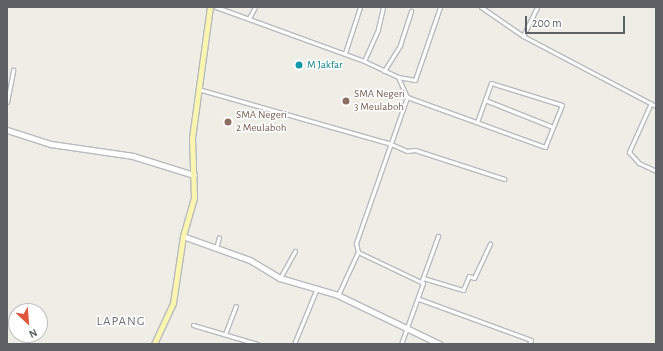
<!DOCTYPE html>
<html>
<head>
<meta charset="utf-8">
<style>
	body { margin:0 }
	#map { position:relative; width:663px; height:351px; overflow:hidden; background:#efeee6; font-family:"Alegreya Sans",sans-serif }
	div>[style] { position:absolute }
	.roads { filter:drop-shadow(1px 0 #b8babf) drop-shadow(-1px 0 #b8babf) drop-shadow(0 1px #b8babf) drop-shadow(0 -1px #b8babf) }
	.street>* { height:3px; margin:-1.5px; padding:0 1.5px; transform-origin:1.5px; border-radius:1.5px; background:#fff }
	.secondary>* { height:4.5px; margin:-2.25px; padding:0 2.25px; transform-origin:2.25px; border-radius:2.25px; background:#fff }
	.primary>* { height:5px; margin:-2.5px; padding:0 2.5px; transform-origin:2.5px; border-radius:2.5px; background:#faf5af }
	.dots>* { width:11px; height:11px; translate:-50% -50%; box-sizing:border-box; border:2px solid #fff; border-radius:50% }
	span { translate:-50% -50%; white-space:nowrap; text-align:center; line-height:1.15; -webkit-text-stroke:3px #fff; paint-order:stroke }
	.culture-label { font-size:11px; color:#0d838f }
	.left { translate:0 -50%; text-align:left }
	.education-label { font-size:11px; color:#785e54 }
	.quarter-label { font-size:13px; color:#6e7277; letter-spacing:1px }
	.frame { position:absolute; inset:0; border:8px solid #5d6065; pointer-events:none }
	.north { position:absolute; left:8px; top:303px; width:40px; height:40px; box-sizing:border-box; background:#fff; border:1px solid #bebfc1; border-radius:50%; rotate:154deg; font-size:11px; font-weight:700; line-height:16px; text-align:center; color:#5d6065 }
	.north::after { content:''; display:block; margin:auto; width:14px; height:18px; background:#df573b; clip-path:polygon(50% 0,100% 100%,50% 72%,0 100%) }
	.scale { position:absolute; left:525px; top:16px; width:100px; height:18px; box-sizing:border-box; border:2px solid #5d6065; border-top:0; padding-left:5px; font-size:12px; line-height:14px; white-space:nowrap; color:#5d6065; -webkit-text-stroke:3px #fff; paint-order:stroke }
</style>
</head>
<body>
<div id="map">
	<div class="roads">
		<div class="street">
			<div style="left:216px;top:7px;width:158px;rotate:20deg"></div>
			<div style="left:364px;top:61px;width:38px;rotate:25deg"></div>
			<div style="left:398px;top:77px;width:22px;rotate:66deg"></div>
			<div style="left:407px;top:97px;width:147px;rotate:19.9deg"></div>
			<div style="left:545px;top:147px;width:45px;rotate:-68deg"></div>
			<div style="left:562px;top:105px;width:74px;rotate:-162.8deg"></div>
			<div style="left:491px;top:83px;width:41px;rotate:109.7deg"></div>
			<div style="left:481px;top:7px;width:51px;rotate:34.6deg"></div>
			<div style="left:523px;top:36px;width:150px;rotate:27.8deg"></div>
			<div style="left:249px;top:18px;width:13px;rotate:-61deg"></div>
			<div style="left:523px;top:36px;width:32px;rotate:-64deg"></div>
			<div style="left:345px;top:53px;width:48px;rotate:-71.9deg"></div>
			<div style="left:364px;top:61px;width:35px;rotate:-66deg"></div>
			<div style="left:378px;top:29px;width:23px;rotate:-77deg"></div>
			<div style="left:384px;top:71px;width:31px;rotate:-58deg"></div>
			<div style="left:400px;top:45px;width:36px;rotate:-72deg"></div>
			<div style="left:398px;top:77px;width:17px;rotate:10deg"></div>
			<div style="left:415px;top:80px;width:77px;rotate:-71.1deg"></div>
			<div style="left:198px;top:89px;width:201px;rotate:15.9deg"></div>
			<div style="left:391px;top:144px;width:17px;rotate:24deg"></div>
			<div style="left:407px;top:151px;width:8px;rotate:-7deg"></div>
			<div style="left:415px;top:150px;width:94px;rotate:18deg"></div>
			<div style="left:485px;top:100px;width:73px;rotate:21.7deg"></div>
			<div style="left:7px;top:102px;width:33px;rotate:-79deg"></div>
			<div style="left:651px;top:103px;width:54px;rotate:114.2deg"></div>
			<div style="left:629px;top:152px;width:15px;rotate:48deg"></div>
			<div style="left:639px;top:163px;width:19px;rotate:25deg"></div>
			<div style="left:216px;top:249px;width:12px;rotate:-76deg"></div>
			<div style="left:358px;top:252px;width:72px;rotate:25.5deg"></div>
			<div style="left:423px;top:283px;width:65px;rotate:109.8deg"></div>
			<div style="left:280px;top:278px;width:31px;rotate:-61deg"></div>
			<div style="left:423px;top:278px;width:42px;rotate:16.7deg"></div>
			<div style="left:463px;top:290px;width:15px;rotate:-67deg"></div>
			<div style="left:469px;top:276px;width:5px;rotate:22deg"></div>
			<div style="left:474px;top:278px;width:38px;rotate:-65deg"></div>
			<div style="left:422px;top:280px;width:47px;rotate:-70deg"></div>
			<div style="left:338px;top:295px;width:47px;rotate:-65.1deg"></div>
			<div style="left:358px;top:252px;width:9px;rotate:-103deg"></div>
			<div style="left:356px;top:243px;width:155px;rotate:-70.7deg"></div>
			<div style="left:419px;top:299px;width:119px;rotate:20.1deg"></div>
			<div style="left:531px;top:340px;width:4px;rotate:117deg"></div>
			<div style="left:193px;top:325px;width:67px;rotate:16.5deg"></div>
			<div style="left:225px;top:334px;width:30px;rotate:-69deg"></div>
			<div style="left:294px;top:344px;width:61px;rotate:-67.7deg"></div>
		</div>
		<div class="secondary">
			<div style="left:7px;top:130px;width:46px;rotate:17.7deg"></div>
			<div style="left:51px;top:144px;width:83px;rotate:8.3deg"></div>
			<div style="left:133px;top:156px;width:64px;rotate:17.3deg"></div>
			<div style="left:183px;top:236px;width:71px;rotate:19.7deg"></div>
			<div style="left:250px;top:260px;width:35px;rotate:31deg"></div>
			<div style="left:280px;top:278px;width:60px;rotate:16.3deg"></div>
			<div style="left:338px;top:295px;width:113px;rotate:25.7deg"></div>
		</div>
		<div class="primary">
			<div style="left:154px;top:344px;width:45px;rotate:-65.1deg"></div>
			<div style="left:173px;top:303px;width:68px;rotate:-81.5deg"></div>
			<div style="left:183px;top:236px;width:40px;rotate:-74deg"></div>
			<div style="left:194px;top:198px;width:60px;rotate:-91.9deg"></div>
			<div style="left:192px;top:138px;width:132px;rotate:-82.2deg"></div>
		</div>
	</div>
	<div class="dots">
		<div style="left:299px;top:65px;background:#0f9aa8"></div>
		<div style="left:346px;top:101px;background:#8d6e63"></div>
		<div style="left:228px;top:122px;background:#8d6e63"></div>
	</div>
	<div class="culture-label">
		<span class="left" style="left:307px;top:65px">M Jakfar</span>
	</div>
	<div class="education-label">
		<span class="left" style="left:354px;top:101px">SMA Negeri<br>3 Meulaboh</span>
		<span class="left" style="left:236px;top:122px">SMA Negeri<br>2 Meulaboh</span>
	</div>
	<div class="quarter-label">
		<span style="left:121px;top:322px">LAPANG</span>
	</div>
	<div class="frame"></div>
	<div class="north">N</div>
	<div class="scale">200 m</div>
</div>
</body>
</html>
